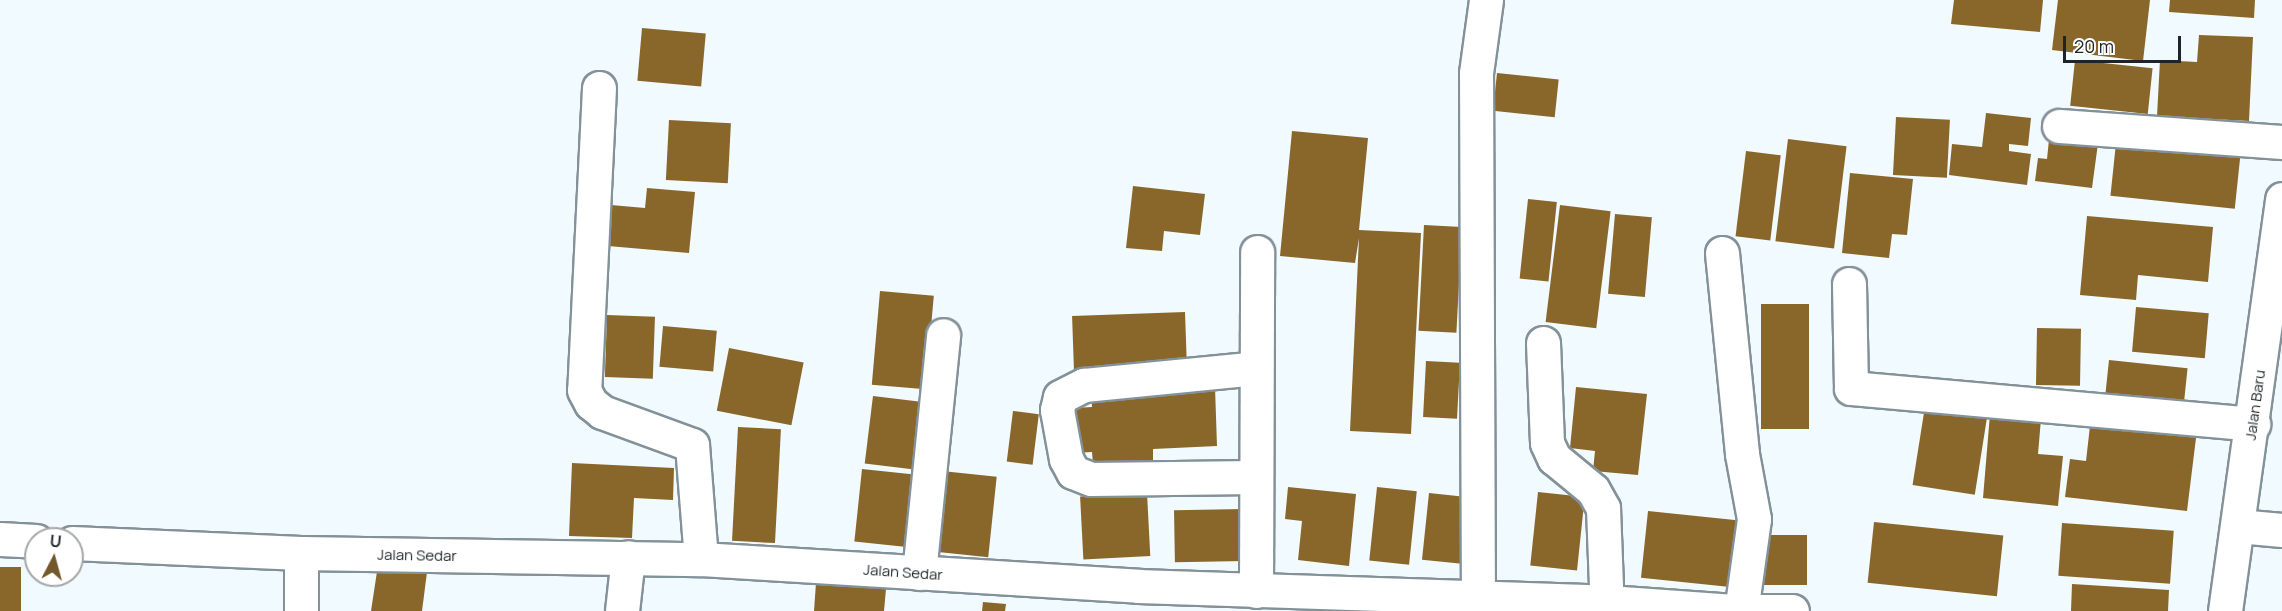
<!DOCTYPE html>
<html>
<head>
<meta charset="utf-8">
<style>
	body { margin:0 }
	#map { position:relative; width:2282px; height:611px; overflow:hidden; background:#f1faff; font-family:Manrope,sans-serif }
	div>[style] { position:absolute }
	.building>* { inset:0; background:#89672b; transform-origin:0 0 }
	.roads { filter:drop-shadow(2px 0 #839199) drop-shadow(-2px 0 #839199) drop-shadow(0 2px #839199) drop-shadow(0 -2px #839199) }
	.minor>* { height:33px; margin:-16.5px; padding:0 16.5px; transform-origin:16.5px; border-radius:16.5px; background:#fff }
	span { translate:-50% -50%; white-space:nowrap; text-align:center; line-height:1.15; -webkit-text-stroke:4.5px #fff; paint-order:stroke }
	.street-label { font-size:15px; color:#1e2427 }
	.north { position:absolute; left:24px; top:527px; width:60px; height:60px; box-sizing:border-box; background:#fff; border:2px solid #a5a7a9; border-radius:50%; rotate:6deg; font-size:16px; font-weight:700; line-height:24px; text-align:center; color:#1e2427 }
	.north::after { content:''; display:block; margin:auto; width:21px; height:27px; background:#72582a; clip-path:polygon(50% 0,100% 100%,50% 72%,0 100%) }
	.scale { position:absolute; left:2063px; top:36px; width:118px; height:27px; box-sizing:border-box; border:3px solid #1e2427; border-top:0; padding-left:8px; font-size:18px; line-height:21px; white-space:nowrap; color:#1e2427; -webkit-text-stroke:4px #fff; paint-order:stroke }
</style>
</head>
<body>
<div id="map">
	<div class="building">
		<div style="clip-path:polygon(1954px 0,2043px 0,2040px 32px,1951px 24px)"></div>
		<div style="clip-path:polygon(2058px 0,2150px 0,2143px 61px,2052px 50px)"></div>
		<div style="clip-path:polygon(2170px 0,2255px 0,2254px 18px,2169px 12px)"></div>
		<div style="left:642px;top:28px;width:64px;height:53px;rotate:5deg"></div>
		<div style="clip-path:polygon(2199px 35px,2253px 37px,2249px 121px,2157px 116px,2160px 60px,2197px 62px)"></div>
		<div style="left:2075px;top:60px;width:78px;height:46px;rotate:6deg"></div>
		<div style="left:1497px;top:73px;width:62px;height:38px;rotate:6deg"></div>
		<div style="clip-path:polygon(1986px 113px,2031px 118px,2028px 146px,2009px 144px,2009px 151px,2031px 154px,2027px 185px,1949px 175px,1952px 144px,1982px 147px)"></div>
		<div style="left:1896px;top:117px;width:54px;height:58px;rotate:3deg"></div>
		<div style="left:669px;top:120px;width:62px;height:60px;rotate:3deg"></div>
		<div style="clip-path:polygon(2050px 130px,2099px 136px,2092px 188px,2035px 181px,2038px 158px,2047px 159px)"></div>
		<div style="clip-path:polygon(1292px 131px,1368px 138px,1359px 230px,1421px 233px,1411px 434px,1350px 431px,1359px 238px,1355px 263px,1280px 256px)"></div>
		<div style="left:1788px;top:139px;width:59px;height:103px;rotate:7deg"></div>
		<div style="left:2116px;top:143px;width:125px;height:53px;rotate:6deg"></div>
		<div style="left:1746px;top:151px;width:35px;height:86px;rotate:7deg"></div>
		<div style="clip-path:polygon(1850px 173px,1913px 179px,1907px 235px,1892px 234px,1889px 258px,1842px 253px)"></div>
		<div style="clip-path:polygon(1133px 186px,1205px 194px,1200px 235px,1164px 231px,1162px 251px,1126px 248px)"></div>
		<div style="clip-path:polygon(647px 188px,695px 192px,689px 253px,608px 246px,611px 205px,645px 208px)"></div>
		<div style="left:1528px;top:199px;width:29px;height:80px;rotate:6deg"></div>
		<div style="left:1560px;top:205px;width:51px;height:118px;rotate:7deg"></div>
		<div style="left:1615px;top:214px;width:37px;height:80px;rotate:5deg"></div>
		<div style="clip-path:polygon(2087px 216px,2213px 227px,2208px 282px,2138px 275px,2136px 300px,2080px 295px)"></div>
		<div style="left:1424px;top:225px;width:38px;height:106px;rotate:3deg"></div>
		<div style="left:880px;top:291px;width:54px;height:94px;rotate:5deg"></div>
		<div style="left:1809px;top:304px;width:125px;height:48px;rotate:90deg"></div>
		<div style="left:2136px;top:307px;width:73px;height:45px;rotate:5deg"></div>
		<div style="left:1185px;top:312px;width:60px;height:113px;rotate:88deg"></div>
		<div style="left:607px;top:315px;width:48px;height:62px;rotate:2deg"></div>
		<div style="left:663px;top:326px;width:54px;height:41px;rotate:5deg"></div>
		<div style="left:2037px;top:328px;width:44px;height:57px;rotate:1deg"></div>
		<div style="left:729px;top:348px;width:76px;height:64px;rotate:11deg"></div>
		<div style="left:2109px;top:360px;width:79px;height:38px;rotate:6deg"></div>
		<div style="left:1426px;top:361px;width:34px;height:56px;rotate:3deg"></div>
		<div style="clip-path:polygon(1215px 387px,1217px 446px,1153px 449px,1153px 462px,1093px 464px,1092px 452px,1074px 453px,1073px 408px,1092px 407px,1091px 392px)"></div>
		<div style="clip-path:polygon(1576px 387px,1647px 394px,1638px 475px,1593px 471px,1595px 451px,1570px 448px)"></div>
		<div style="left:873px;top:396px;width:50px;height:68px;rotate:7deg"></div>
		<div style="left:1926px;top:400px;width:63px;height:86px;rotate:9deg"></div>
		<div style="left:1013px;top:411px;width:26px;height:51px;rotate:7deg"></div>
		<div style="clip-path:polygon(1990px 414px,2041px 419px,2038px 454px,2063px 456px,2058px 506px,1983px 498px)"></div>
		<div style="clip-path:polygon(2091px 417px,2197px 430px,2187px 511px,2065px 497px,2070px 459px,2086px 461px)"></div>
		<div style="left:738px;top:427px;width:43px;height:114px;rotate:3deg"></div>
		<div style="clip-path:polygon(572px 463px,674px 468px,673px 500px,634px 498px,632px 538px,569px 536px)"></div>
		<div style="left:862px;top:469px;width:55px;height:73px;rotate:6deg"></div>
		<div style="left:942px;top:471px;width:55px;height:81px;rotate:6deg"></div>
		<div style="clip-path:polygon(1288px 487px,1356px 494px,1349px 566px,1298px 560px,1302px 521px,1285px 519px)"></div>
		<div style="left:1377px;top:487px;width:40px;height:74px;rotate:6deg"></div>
		<div style="left:1538px;top:492px;width:47px;height:74px;rotate:6deg"></div>
		<div style="left:1147px;top:493px;width:63px;height:67px;rotate:87deg"></div>
		<div style="left:1429px;top:493px;width:45px;height:67px;rotate:6deg"></div>
		<div style="left:1244px;top:509px;width:52px;height:70px;rotate:89deg"></div>
		<div style="left:1648px;top:511px;width:92px;height:67px;rotate:6deg"></div>
		<div style="left:1874px;top:522px;width:130px;height:61px;rotate:6deg"></div>
		<div style="left:2062px;top:523px;width:112px;height:53px;rotate:4deg"></div>
		<div style="left:1759px;top:535px;width:48px;height:50px"></div>
		<div style="clip-path:polygon(378px 565px,427px 572px,422px 611px,371px 611px)"></div>
		<div style="left:0;top:567px;width:21px;height:44px"></div>
		<div style="clip-path:polygon(816px 583px,886px 589px,884px 611px,814px 611px)"></div>
		<div style="clip-path:polygon(2072px 584px,2169px 590px,2168px 611px,2071px 611px)"></div>
		<div style="clip-path:polygon(983px 602px,1006px 604px,1005px 611px,982px 611px)"></div>
	</div>
	<div class="roads">
		<div class="minor">
			<div style="left:599px;top:88px;width:302px;rotate:92.8deg"></div>
			<div style="left:584px;top:390px;width:15px;rotate:62deg"></div>
			<div style="left:591px;top:403px;width:14px;rotate:39deg"></div>
			<div style="left:602px;top:412px;width:96px;rotate:20.1deg"></div>
			<div style="left:692px;top:445px;width:114px;rotate:85.5deg"></div>
			<div style="left:2059px;top:126px;width:224px;rotate:4.1deg"></div>
			<div style="left:1722px;top:253px;width:202px;rotate:84.3deg"></div>
			<div style="left:1742px;top:454px;width:66px;rotate:79.5deg"></div>
			<div style="left:1754px;top:519px;width:93px;rotate:98deg"></div>
			<div style="left:1849px;top:284px;width:104px;rotate:88.9deg"></div>
			<div style="left:1851px;top:388px;width:404px;rotate:5.1deg"></div>
			<div style="left:1543px;top:343px;width:100px;rotate:87.7deg"></div>
			<div style="left:1547px;top:443px;width:17px;rotate:65deg"></div>
			<div style="left:1554px;top:458px;width:50px;rotate:39.4deg"></div>
			<div style="left:1593px;top:490px;width:21px;rotate:61deg"></div>
			<div style="left:1603px;top:508px;width:103px;rotate:87.8deg"></div>
			<div style="left:1255px;top:477px;width:164px;rotate:179.3deg"></div>
			<div style="left:1091px;top:479px;width:19px;rotate:-159deg"></div>
			<div style="left:1073px;top:472px;width:15px;rotate:-118deg"></div>
			<div style="left:1066px;top:459px;width:50px;rotate:-100.4deg"></div>
			<div style="left:1057px;top:410px;width:13px;rotate:-77deg"></div>
			<div style="left:1060px;top:397px;width:27px;rotate:-27deg"></div>
			<div style="left:1084px;top:385px;width:173px;rotate:-5.6deg"></div>
			<div style="left:2238px;top:526px;width:44px;rotate:5.2deg"></div>
			<div style="left:0;top:539px;width:36px;rotate:3deg"></div>
			<div style="left:72px;top:543px;width:229px;rotate:2.5deg"></div>
			<div style="left:301px;top:553px;width:400px;rotate:0.9deg"></div>
			<div style="left:701px;top:559px;width:438px;rotate:3.5deg"></div>
			<div style="left:1138px;top:586px;width:471px;rotate:1.9deg"></div>
			<div style="left:1609px;top:602px;width:125px;rotate:4.1deg"></div>
			<div style="left:301px;top:553px;width:58px;rotate:90deg"></div>
			<div style="left:919px;top:573px;width:239px;rotate:-84.2deg"></div>
			<div style="left:1256px;top:591px;width:339px;rotate:-89.8deg"></div>
			<div style="left:622px;top:611px;width:54px;rotate:-83.7deg"></div>
			<div style="left:1478px;top:611px;width:538px;rotate:-90.21deg"></div>
			<div style="left:1476px;top:73px;width:74px;rotate:-82.2deg"></div>
			<div style="left:1751px;top:611px;width:41px"></div>
			<div style="left:2225px;top:611px;width:416px;rotate:-82.1deg"></div>
		</div>
	</div>
	<div class="street-label">
		<span style="left:2255px;top:405px;rotate:-82deg">Jalan Baru</span>
		<span style="left:417px;top:555px;rotate:1deg">Jalan Sedar</span>
		<span style="left:903px;top:572px;rotate:4deg">Jalan Sedar</span>
	</div>
	<div class="north">U</div>
	<div class="scale">20 m</div>
</div>
</body>
</html>
